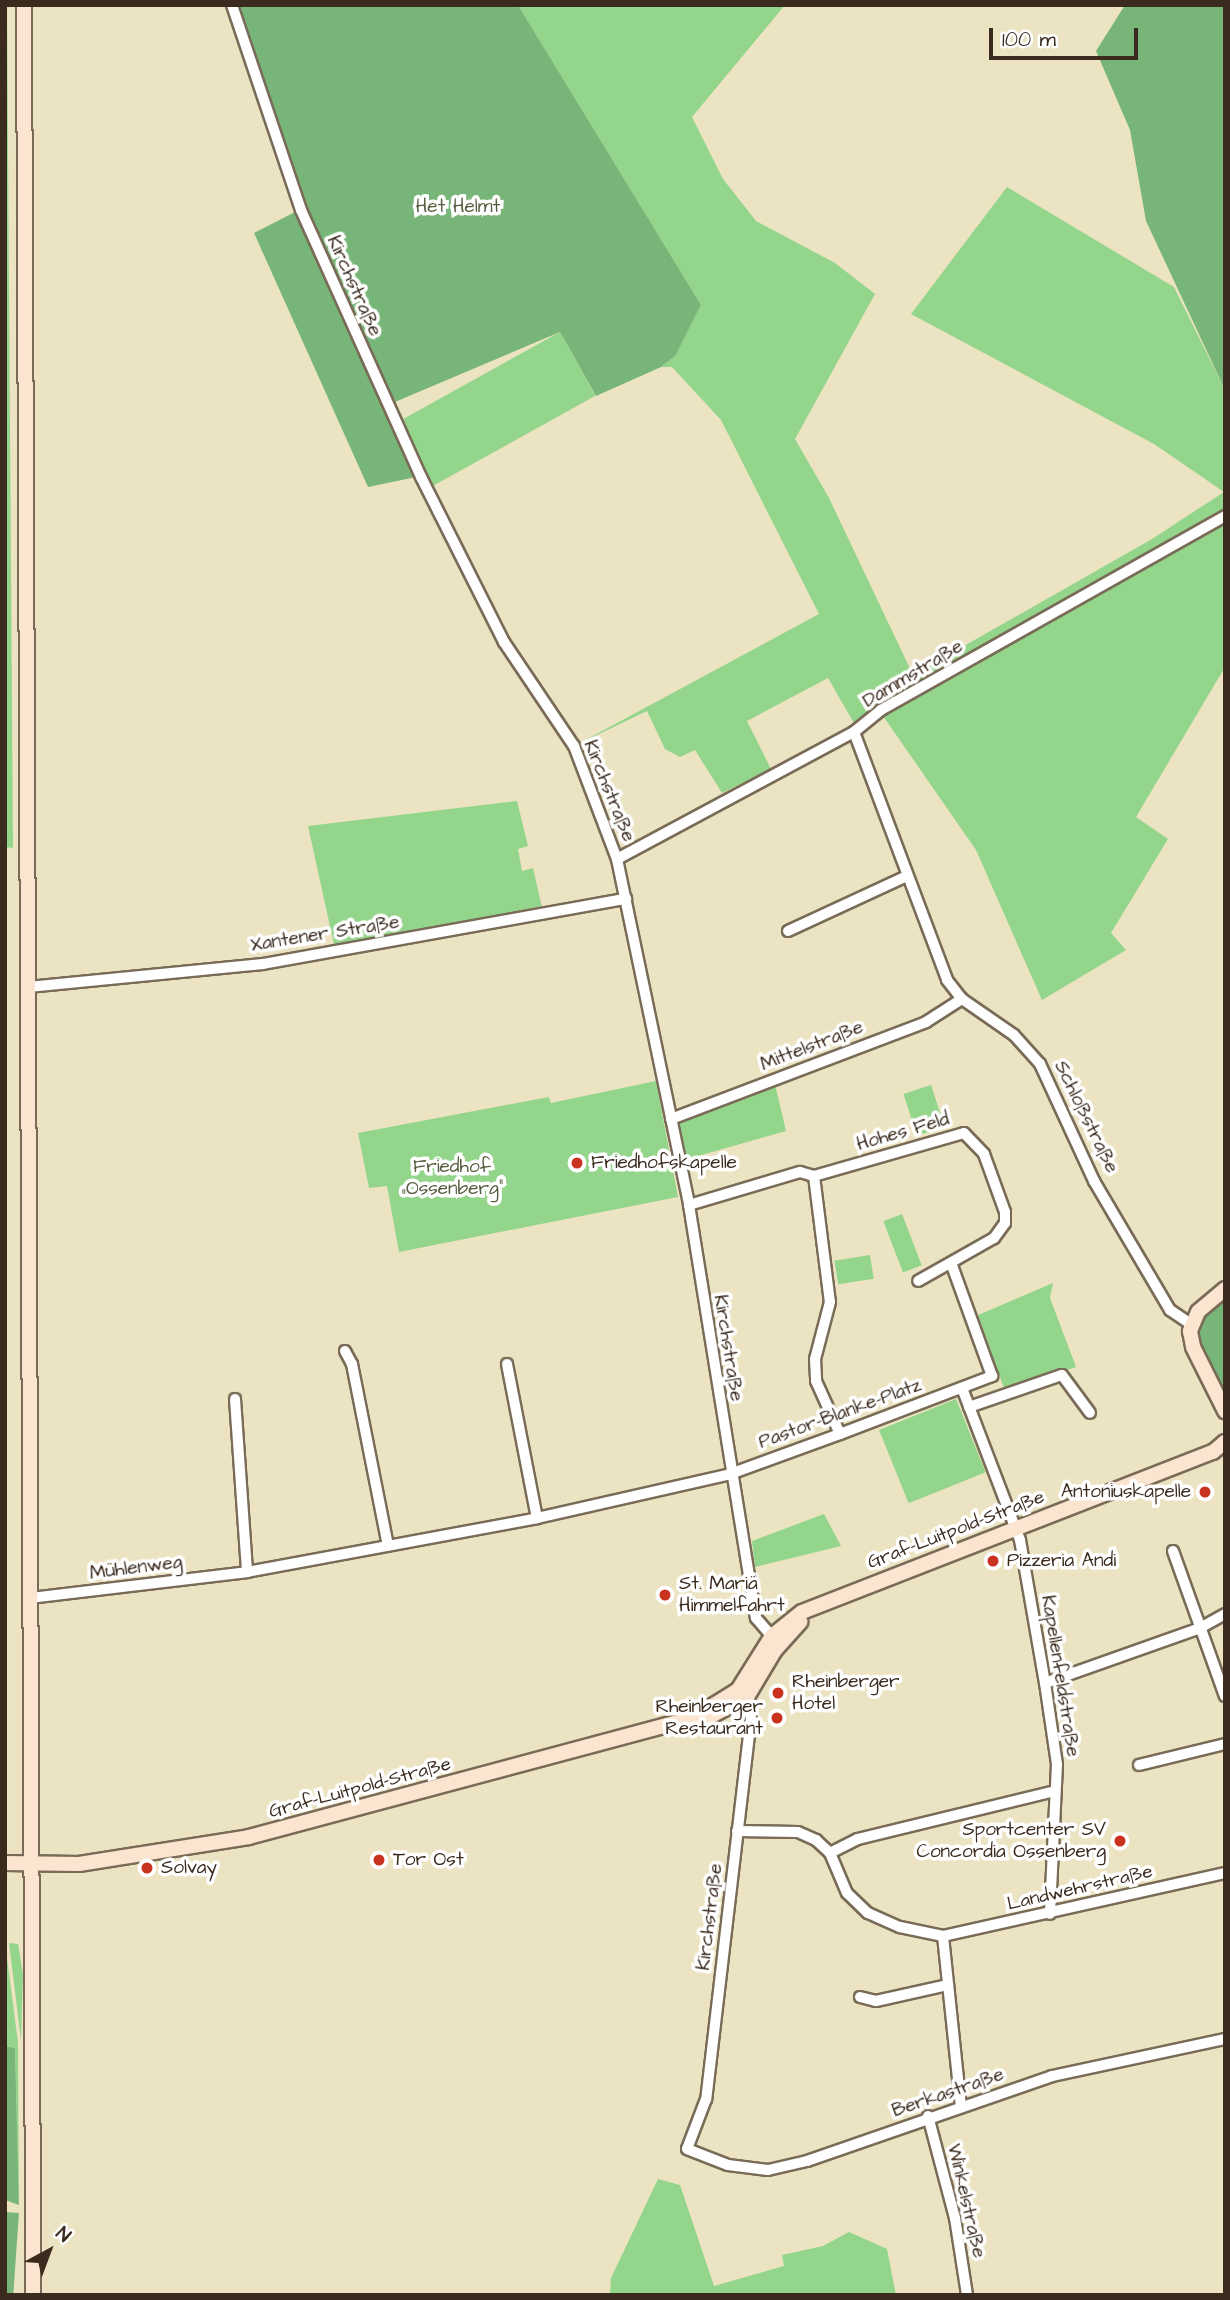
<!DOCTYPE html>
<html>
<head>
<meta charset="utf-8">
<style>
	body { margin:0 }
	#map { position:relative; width:1230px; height:2300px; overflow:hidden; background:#ebe3c1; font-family:"Architects Daughter",sans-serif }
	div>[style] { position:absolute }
	.green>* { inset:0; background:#94d58c; transform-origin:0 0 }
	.forest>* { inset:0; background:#77b678; transform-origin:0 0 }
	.roads { filter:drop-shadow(2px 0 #796b57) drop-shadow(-2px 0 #796b57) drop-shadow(0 2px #796b57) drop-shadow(0 -2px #796b57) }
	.street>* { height:10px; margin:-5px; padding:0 5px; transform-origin:5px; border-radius:5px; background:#fff }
	.secondary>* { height:14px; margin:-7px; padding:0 7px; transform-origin:7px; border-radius:7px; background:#fce5d0 }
	.dots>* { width:19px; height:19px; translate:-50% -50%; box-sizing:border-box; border:4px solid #fff; border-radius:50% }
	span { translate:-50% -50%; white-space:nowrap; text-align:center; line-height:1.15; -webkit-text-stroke:7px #fff; paint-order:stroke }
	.park-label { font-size:19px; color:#565d3f }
	.street-label { font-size:19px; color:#3b2a1e }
	.poi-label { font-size:19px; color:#3b2a1e }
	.left { translate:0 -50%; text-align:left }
	.right { translate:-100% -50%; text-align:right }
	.frame { position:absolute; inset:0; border:7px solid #3b2a1e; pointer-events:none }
	.north { position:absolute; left:14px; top:2216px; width:70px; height:70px; -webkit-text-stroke:5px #fff; paint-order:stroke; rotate:41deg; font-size:19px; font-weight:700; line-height:28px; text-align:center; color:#3b2a1e }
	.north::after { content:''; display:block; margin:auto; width:24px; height:32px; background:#3b2a1e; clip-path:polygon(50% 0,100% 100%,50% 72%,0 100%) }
	.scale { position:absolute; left:989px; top:28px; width:149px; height:32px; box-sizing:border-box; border:4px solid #3b2a1e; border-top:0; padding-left:9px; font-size:21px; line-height:24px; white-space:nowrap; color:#3b2a1e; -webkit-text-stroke:5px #fff; paint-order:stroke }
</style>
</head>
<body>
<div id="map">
	<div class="green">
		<div style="clip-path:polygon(5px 5px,7px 5px,13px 848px,5px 847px)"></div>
		<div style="clip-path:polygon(518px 5px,785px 5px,692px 117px,723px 179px,756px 221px,835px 263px,875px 294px,795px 439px,829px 498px,913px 675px,1152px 539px,1224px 492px,1154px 444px,911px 314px,1007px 187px,1174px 287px,1225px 390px,1225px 513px,855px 725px,828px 678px,747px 721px,771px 769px,722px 793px,695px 750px,680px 757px,665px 749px,647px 711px,578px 744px,819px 614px,721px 420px,672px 367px,661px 367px,676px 355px,701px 305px)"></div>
		<div style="left:560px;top:332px;width:73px;height:185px;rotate:61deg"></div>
		<div style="clip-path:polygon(1225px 520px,1225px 667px,1136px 817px,1168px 839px,1111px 933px,1126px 950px,1042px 1000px,976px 850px,881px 713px)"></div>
		<div style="clip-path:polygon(517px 801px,528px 846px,518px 849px,522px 871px,533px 868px,543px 912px,335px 949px,308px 826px)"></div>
		<div style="clip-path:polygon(656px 1081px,678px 1197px,399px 1252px,387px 1186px,369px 1188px,358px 1133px,549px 1097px,551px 1103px)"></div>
		<div style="clip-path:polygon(775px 1084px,786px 1131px,684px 1160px,678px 1120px)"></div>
		<div style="left:931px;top:1085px;width:44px;height:29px;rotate:72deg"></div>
		<div style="left:902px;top:1214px;width:55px;height:20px;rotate:69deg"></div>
		<div style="left:870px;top:1255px;width:24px;height:36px;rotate:81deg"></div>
		<div style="clip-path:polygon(1053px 1283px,1050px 1298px,1076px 1367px,1005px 1391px,978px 1315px)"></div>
		<div style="left:956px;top:1399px;width:79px;height:83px;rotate:68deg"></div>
		<div style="clip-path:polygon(824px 1514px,841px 1546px,755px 1567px,752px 1541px)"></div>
		<div style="clip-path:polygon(5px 1942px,18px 2043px,19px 2205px,15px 2048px,5px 2046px)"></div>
		<div style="clip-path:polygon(9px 1943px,18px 1944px,23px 1974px,21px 2040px)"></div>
		<div style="clip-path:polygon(658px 2179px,680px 2185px,714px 2286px,784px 2266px,782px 2255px,823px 2246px,849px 2232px,887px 2249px,896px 2295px,610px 2295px,611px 2278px)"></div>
	</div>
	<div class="forest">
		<div style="clip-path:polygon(235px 5px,518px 5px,701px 305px,676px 355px,661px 367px,596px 396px,560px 332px,383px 407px,416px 477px,368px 487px,254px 233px,303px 208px)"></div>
		<div style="clip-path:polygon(1125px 5px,1225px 5px,1225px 390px,1146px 221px,1130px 130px,1096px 51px)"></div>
		<div style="clip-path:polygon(1225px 1297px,1225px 1395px,1198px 1342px,1197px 1328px,1205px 1314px)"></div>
		<div style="clip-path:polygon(5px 2046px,15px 2048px,19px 2205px,5px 2200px)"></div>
		<div style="left:5px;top:2212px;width:14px;height:83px;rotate:4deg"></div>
	</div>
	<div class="roads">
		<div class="street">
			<div style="left:232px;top:5px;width:216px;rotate:71.4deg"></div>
			<div style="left:301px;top:210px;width:293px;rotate:65.8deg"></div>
			<div style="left:421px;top:477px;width:185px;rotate:63.3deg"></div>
			<div style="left:504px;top:642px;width:125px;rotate:56.1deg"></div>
			<div style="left:574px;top:746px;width:121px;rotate:69.2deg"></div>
			<div style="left:617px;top:859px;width:353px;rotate:78.2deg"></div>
			<div style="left:689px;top:1205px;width:418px;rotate:80.8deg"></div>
			<div style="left:756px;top:1618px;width:30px;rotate:49deg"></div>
			<div style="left:854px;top:732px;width:265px;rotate:69.4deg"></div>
			<div style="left:947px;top:980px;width:24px;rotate:52deg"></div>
			<div style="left:962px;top:999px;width:63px;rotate:34.7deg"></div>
			<div style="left:1014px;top:1035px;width:39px;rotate:48deg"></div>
			<div style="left:1040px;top:1064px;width:129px;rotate:65.2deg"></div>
			<div style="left:1094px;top:1181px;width:150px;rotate:59.5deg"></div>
			<div style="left:1170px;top:1310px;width:25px;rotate:34deg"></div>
			<div style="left:617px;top:859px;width:269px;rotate:-28.2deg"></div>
			<div style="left:854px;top:732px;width:35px;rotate:-39deg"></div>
			<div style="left:881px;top:710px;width:395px;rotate:-29.4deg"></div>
			<div style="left:788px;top:931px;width:131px;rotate:-24.8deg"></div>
			<div style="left:28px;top:987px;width:236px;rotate:-5.6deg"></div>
			<div style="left:263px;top:964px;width:369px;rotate:-10.2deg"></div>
			<div style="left:671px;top:1119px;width:273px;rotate:-20.8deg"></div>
			<div style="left:926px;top:1022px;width:43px;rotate:-32.6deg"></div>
			<div style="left:814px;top:1176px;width:127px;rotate:82.8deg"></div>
			<div style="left:830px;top:1302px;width:59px;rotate:104.7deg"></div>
			<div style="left:815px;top:1359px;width:22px;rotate:87deg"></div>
			<div style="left:816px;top:1381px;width:58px;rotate:65.6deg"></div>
			<div style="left:689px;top:1205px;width:116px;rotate:-16.6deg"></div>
			<div style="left:800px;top:1172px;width:15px;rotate:16deg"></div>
			<div style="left:814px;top:1176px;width:156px;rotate:-16deg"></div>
			<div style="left:964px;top:1133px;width:29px;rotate:46deg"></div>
			<div style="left:984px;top:1154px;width:62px;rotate:70.1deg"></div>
			<div style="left:1005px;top:1212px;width:11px;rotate:90deg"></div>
			<div style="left:1005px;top:1223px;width:19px;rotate:126deg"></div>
			<div style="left:994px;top:1238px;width:87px;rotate:150.5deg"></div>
			<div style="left:345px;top:1351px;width:15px;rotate:62deg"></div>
			<div style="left:352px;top:1364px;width:185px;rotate:78.8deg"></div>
			<div style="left:507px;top:1364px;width:157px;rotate:79deg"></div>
			<div style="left:962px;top:1388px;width:163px;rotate:69.1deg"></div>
			<div style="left:1020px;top:1540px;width:145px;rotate:80.1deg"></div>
			<div style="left:1045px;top:1683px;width:82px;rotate:81.6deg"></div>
			<div style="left:1057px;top:1764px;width:150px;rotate:92.7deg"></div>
			<div style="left:235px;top:1399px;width:173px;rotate:86deg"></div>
			<div style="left:969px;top:1407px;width:98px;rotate:-19deg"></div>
			<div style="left:1062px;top:1375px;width:47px;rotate:53.6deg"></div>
			<div style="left:1173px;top:1551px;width:154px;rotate:70.3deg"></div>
			<div style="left:30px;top:1598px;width:219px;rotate:-6.8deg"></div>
			<div style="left:247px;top:1572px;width:295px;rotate:-10.5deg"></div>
			<div style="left:537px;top:1518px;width:198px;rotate:-12.8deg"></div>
			<div style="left:730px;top:1474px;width:117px;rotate:-20deg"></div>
			<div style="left:840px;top:1434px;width:163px;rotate:-20.9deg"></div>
			<div style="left:992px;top:1376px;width:120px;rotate:-109.9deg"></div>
			<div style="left:1045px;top:1683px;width:164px;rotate:-19.5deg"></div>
			<div style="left:1200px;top:1628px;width:29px;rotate:-29deg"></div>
			<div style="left:744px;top:1695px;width:24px;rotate:73deg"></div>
			<div style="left:751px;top:1718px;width:384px;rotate:96.7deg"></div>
			<div style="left:706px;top:2099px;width:53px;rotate:110.8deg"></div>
			<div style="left:687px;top:2149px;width:44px;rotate:21.3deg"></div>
			<div style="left:728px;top:2165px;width:40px;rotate:7.1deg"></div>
			<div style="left:768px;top:2170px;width:40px;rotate:-13deg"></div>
			<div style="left:807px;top:2161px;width:259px;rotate:-19.1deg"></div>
			<div style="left:1052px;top:2076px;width:177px;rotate:-12.1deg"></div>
			<div style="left:1139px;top:1765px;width:89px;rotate:-13.7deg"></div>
			<div style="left:737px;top:1831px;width:61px;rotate:0.9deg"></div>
			<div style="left:798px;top:1832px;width:20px;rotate:24deg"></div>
			<div style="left:816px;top:1840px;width:19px;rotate:43deg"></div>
			<div style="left:830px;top:1853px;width:43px;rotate:67deg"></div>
			<div style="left:847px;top:1893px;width:29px;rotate:44deg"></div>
			<div style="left:868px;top:1913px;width:35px;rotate:24deg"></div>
			<div style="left:900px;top:1927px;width:44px;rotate:11.8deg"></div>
			<div style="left:943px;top:1936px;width:289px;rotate:-12.6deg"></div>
			<div style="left:830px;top:1853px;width:31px;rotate:-27deg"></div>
			<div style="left:858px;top:1839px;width:203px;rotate:-13.7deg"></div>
			<div style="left:943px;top:1936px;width:171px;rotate:84deg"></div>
			<div style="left:860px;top:1997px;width:16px;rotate:14deg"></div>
			<div style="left:876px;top:2001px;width:74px;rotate:-12.5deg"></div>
			<div style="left:928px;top:2116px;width:106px;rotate:75.2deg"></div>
			<div style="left:955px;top:2218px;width:78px;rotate:81.1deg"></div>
		</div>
		<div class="secondary">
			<div style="left:24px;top:5px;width:2290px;rotate:89.77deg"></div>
			<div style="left:1225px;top:1289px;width:35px;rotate:140deg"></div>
			<div style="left:1198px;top:1312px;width:21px;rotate:113deg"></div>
			<div style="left:1190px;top:1331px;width:16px;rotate:79deg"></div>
			<div style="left:1193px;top:1347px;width:72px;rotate:63.4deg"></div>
			<div style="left:711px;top:1716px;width:41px;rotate:-27.8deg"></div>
			<div style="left:747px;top:1697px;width:55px;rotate:-59.2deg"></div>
			<div style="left:775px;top:1650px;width:38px;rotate:-48deg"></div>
			<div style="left:5px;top:1863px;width:74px;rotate:0.8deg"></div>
			<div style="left:79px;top:1864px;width:172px;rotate:-9deg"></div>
			<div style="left:249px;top:1837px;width:460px;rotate:-15deg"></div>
			<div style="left:693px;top:1718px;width:53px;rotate:-31.9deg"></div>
			<div style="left:738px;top:1690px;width:64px;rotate:-57.8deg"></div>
			<div style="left:772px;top:1636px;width:38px;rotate:-39deg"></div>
			<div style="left:802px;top:1612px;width:441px;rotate:-21.3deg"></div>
			<div style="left:1213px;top:1452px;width:16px;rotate:-40deg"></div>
		</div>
	</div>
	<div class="dots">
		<div style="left:577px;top:1163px;background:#c8321e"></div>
		<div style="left:1205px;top:1492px;background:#c8321e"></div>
		<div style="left:993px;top:1561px;background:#c8321e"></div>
		<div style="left:665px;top:1595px;background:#c8321e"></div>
		<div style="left:778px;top:1693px;background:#c8321e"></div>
		<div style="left:777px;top:1718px;background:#c8321e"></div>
		<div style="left:1120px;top:1841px;background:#c8321e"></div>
		<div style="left:379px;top:1860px;background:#c8321e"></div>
		<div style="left:147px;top:1868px;background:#c8321e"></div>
	</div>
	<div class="park-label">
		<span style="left:458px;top:207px">Het Helmt</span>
		<span style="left:452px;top:1178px">Friedhof<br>„Ossenberg“</span>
	</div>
	<div class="street-label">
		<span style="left:354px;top:286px;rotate:66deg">Kirchstraße</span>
		<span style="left:913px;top:674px;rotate:-31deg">Dammstraße</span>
		<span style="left:609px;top:791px;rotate:68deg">Kirchstraße</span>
		<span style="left:325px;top:934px;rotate:-9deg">Xantener Straße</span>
		<span style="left:812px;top:1046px;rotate:-21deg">Mittelstraße</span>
		<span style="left:1086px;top:1117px;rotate:64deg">Schloßstraße</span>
		<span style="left:903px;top:1132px;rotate:-16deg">Hohes Feld</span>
		<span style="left:728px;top:1348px;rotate:81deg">Kirchstraße</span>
		<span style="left:840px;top:1414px;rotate:-20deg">Pastor-Blanke-Platz</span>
		<span style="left:956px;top:1530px;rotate:-21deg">Graf-Luitpold-Straße</span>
		<span style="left:136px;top:1568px;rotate:-7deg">Mühlenweg</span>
		<span style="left:1060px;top:1676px;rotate:81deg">Kapellenfeldstraße</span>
		<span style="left:360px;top:1788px;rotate:-15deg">Graf-Luitpold-Straße</span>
		<span style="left:1080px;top:1888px;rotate:-13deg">Landwehrstraße</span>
		<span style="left:710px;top:1917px;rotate:-83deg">Kirchstraße</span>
		<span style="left:948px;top:2093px;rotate:-19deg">Berkastraße</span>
		<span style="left:966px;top:2201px;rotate:77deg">Winkelstraße</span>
	</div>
	<div class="poi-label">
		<span class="left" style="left:591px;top:1163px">Friedhofskapelle</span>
		<span class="right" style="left:1191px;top:1492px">Antoniuskapelle</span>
		<span class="left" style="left:1007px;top:1561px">Pizzeria Andi</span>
		<span class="left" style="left:679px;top:1595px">St. Mariä<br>Himmelfahrt</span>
		<span class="left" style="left:792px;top:1693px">Rheinberger<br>Hotel</span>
		<span class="right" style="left:763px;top:1718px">Rheinberger<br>Restaurant</span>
		<span class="right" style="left:1106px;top:1841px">Sportcenter SV<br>Concordia Ossenberg</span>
		<span class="left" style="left:393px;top:1860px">Tor Ost</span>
		<span class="left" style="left:161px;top:1868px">Solvay</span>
	</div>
	<div class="frame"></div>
	<div class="north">N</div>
	<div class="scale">100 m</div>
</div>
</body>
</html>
